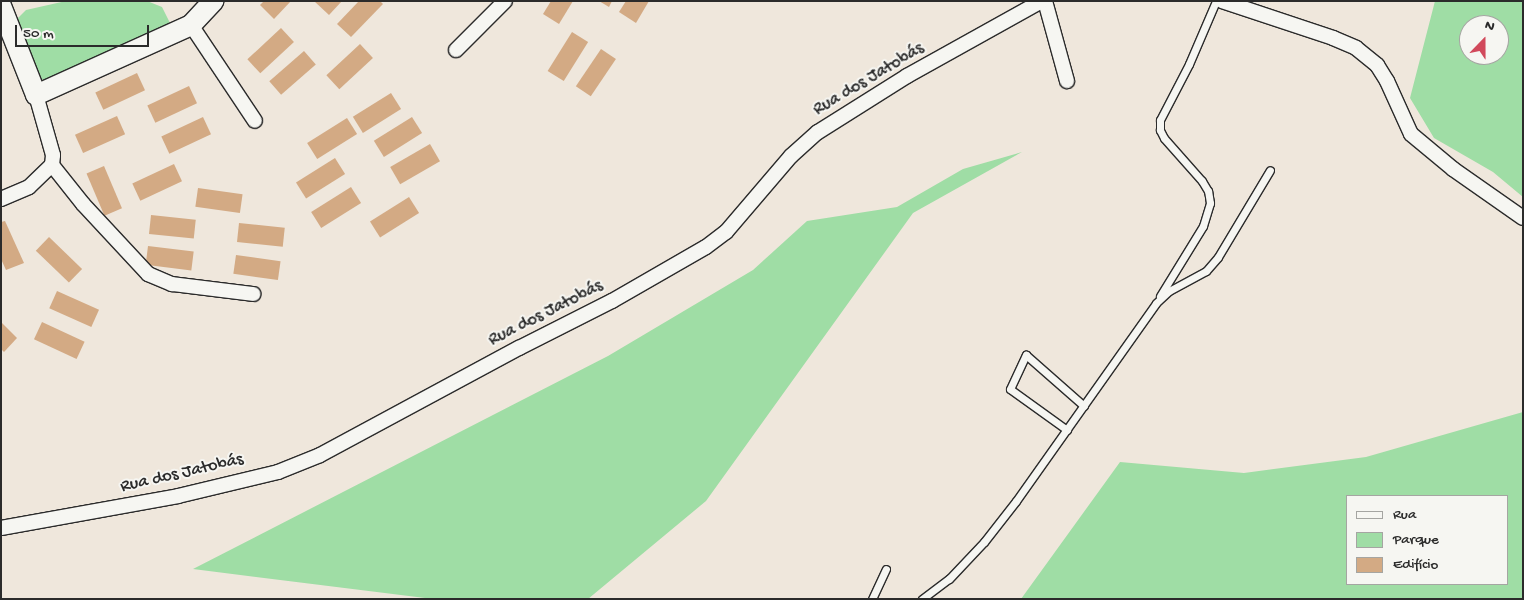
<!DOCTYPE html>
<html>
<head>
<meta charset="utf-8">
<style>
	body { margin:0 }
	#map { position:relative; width:1524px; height:600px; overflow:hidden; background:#efe7dc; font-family:"Gochi Hand",sans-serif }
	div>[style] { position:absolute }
	.green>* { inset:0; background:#9fdda5 }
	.building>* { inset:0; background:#d3aa84; transform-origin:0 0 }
	.roads { filter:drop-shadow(1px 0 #2b2b2b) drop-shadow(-1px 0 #2b2b2b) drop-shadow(0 1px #2b2b2b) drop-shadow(0 -1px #2b2b2b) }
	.lane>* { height:7px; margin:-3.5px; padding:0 3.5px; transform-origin:3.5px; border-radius:3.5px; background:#f6f6f2 }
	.street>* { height:14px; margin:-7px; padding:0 7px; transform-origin:7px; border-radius:7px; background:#f6f6f2 }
	.secondary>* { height:20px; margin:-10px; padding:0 10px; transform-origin:10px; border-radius:10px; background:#f6f6f2 }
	span { translate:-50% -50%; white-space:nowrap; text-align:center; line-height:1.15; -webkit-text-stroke:4px #f6f6f2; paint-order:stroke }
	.street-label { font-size:18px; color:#2b2b2b }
	.frame { position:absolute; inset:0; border:2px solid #2b2b2b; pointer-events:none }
	.legend { position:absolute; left:1346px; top:495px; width:162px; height:90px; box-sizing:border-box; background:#f6f6f2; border:1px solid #a5a5a2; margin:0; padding:6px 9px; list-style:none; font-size:15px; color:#2b2b2b }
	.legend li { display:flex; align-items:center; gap:10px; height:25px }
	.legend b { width:25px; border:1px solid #a5a5a2 }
	.north { position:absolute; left:1459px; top:15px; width:50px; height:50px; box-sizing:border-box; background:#f6f6f2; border:1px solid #a5a5a2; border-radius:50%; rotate:22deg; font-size:14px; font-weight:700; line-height:20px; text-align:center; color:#2b2b2b }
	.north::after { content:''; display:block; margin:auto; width:18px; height:22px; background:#d1495b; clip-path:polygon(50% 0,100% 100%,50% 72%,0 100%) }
	.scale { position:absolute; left:15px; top:25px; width:134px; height:22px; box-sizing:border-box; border:2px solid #2b2b2b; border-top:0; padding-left:6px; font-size:15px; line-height:18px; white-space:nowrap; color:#2b2b2b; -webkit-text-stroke:4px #f6f6f2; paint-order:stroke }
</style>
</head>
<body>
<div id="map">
	<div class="green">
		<div style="clip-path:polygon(66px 1px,147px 1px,162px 7px,172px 27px,53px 79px,36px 80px,17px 19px,26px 10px)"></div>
		<div style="clip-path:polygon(evenodd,1435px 1px,1523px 1px,1523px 197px,1493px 172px,1434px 138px,1410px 98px,1435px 1px,1469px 25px,1499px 25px,1499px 55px,1469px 55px,1469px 25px)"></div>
		<div style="clip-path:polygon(1022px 152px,913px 213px,706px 501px,588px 599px,433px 599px,193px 569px,608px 356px,753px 270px,807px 221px,897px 207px,963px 169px)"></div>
		<div style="clip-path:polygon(evenodd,1523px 412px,1523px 599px,1021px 599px,1120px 462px,1244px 473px,1366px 457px,1523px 412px,1348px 496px,1508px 496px,1508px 584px,1348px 584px,1348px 496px)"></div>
	</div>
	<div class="building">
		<div style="clip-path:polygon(264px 1px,291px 1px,274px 19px,260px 5px)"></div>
		<div style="clip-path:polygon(314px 1px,342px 1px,329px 15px)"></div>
		<div style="clip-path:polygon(359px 1px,380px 1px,383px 4px,351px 37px,337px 24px)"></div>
		<div style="clip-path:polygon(551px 1px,573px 1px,559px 24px,543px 14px)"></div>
		<div style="clip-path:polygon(599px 1px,612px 1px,609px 7px)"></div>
		<div style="clip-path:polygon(626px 1px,649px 1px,636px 23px,619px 12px)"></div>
		<div style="left:281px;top:28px;width:19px;height:46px;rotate:47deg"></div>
		<div style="left:572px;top:32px;width:19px;height:46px;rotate:32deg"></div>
		<div style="left:360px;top:44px;width:19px;height:46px;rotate:47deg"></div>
		<div style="left:601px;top:49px;width:18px;height:45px;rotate:34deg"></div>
		<div style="left:304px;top:51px;width:18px;height:46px;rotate:49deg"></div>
		<div style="left:137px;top:73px;width:19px;height:46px;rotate:65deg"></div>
		<div style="left:189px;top:86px;width:19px;height:46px;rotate:65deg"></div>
		<div style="left:391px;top:93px;width:19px;height:45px;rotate:58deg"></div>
		<div style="left:117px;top:116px;width:20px;height:46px;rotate:66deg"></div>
		<div style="left:203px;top:117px;width:19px;height:46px;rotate:65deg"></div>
		<div style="left:412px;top:117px;width:19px;height:45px;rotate:58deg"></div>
		<div style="left:347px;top:118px;width:19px;height:47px;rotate:58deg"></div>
		<div style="left:430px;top:144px;width:20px;height:46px;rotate:60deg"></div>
		<div style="left:335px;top:158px;width:19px;height:46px;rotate:58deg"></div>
		<div style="left:174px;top:164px;width:19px;height:46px;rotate:65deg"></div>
		<div style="left:104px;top:166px;width:46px;height:19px;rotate:67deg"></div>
		<div style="left:351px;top:187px;width:19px;height:47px;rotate:58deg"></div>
		<div style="left:198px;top:188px;width:45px;height:19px;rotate:8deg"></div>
		<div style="left:409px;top:197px;width:19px;height:46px;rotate:58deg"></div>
		<div style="left:151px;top:215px;width:45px;height:19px;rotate:6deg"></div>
		<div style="clip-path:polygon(5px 221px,24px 263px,6px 270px,1px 259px,1px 222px)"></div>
		<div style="left:239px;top:223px;width:46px;height:19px;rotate:6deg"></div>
		<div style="left:49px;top:237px;width:46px;height:19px;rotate:44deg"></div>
		<div style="left:148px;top:246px;width:46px;height:19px;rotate:7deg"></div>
		<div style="left:236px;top:255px;width:45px;height:19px;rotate:8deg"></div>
		<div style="left:57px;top:291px;width:46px;height:19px;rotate:24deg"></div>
		<div style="clip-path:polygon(1px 322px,17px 338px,4px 352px,1px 349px)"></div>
		<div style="left:42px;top:322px;width:47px;height:19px;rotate:25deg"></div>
	</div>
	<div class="roads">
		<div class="lane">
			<div style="left:1160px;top:296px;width:82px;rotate:-58.4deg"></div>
			<div style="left:1203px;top:226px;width:24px;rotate:-73deg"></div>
			<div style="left:1210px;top:203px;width:12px;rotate:-99deg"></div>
			<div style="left:1208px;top:191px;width:12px;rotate:-121deg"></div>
			<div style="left:1202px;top:181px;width:57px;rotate:-131.5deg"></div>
			<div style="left:1164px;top:138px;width:9px;rotate:-117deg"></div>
			<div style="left:1160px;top:130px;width:10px;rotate:-90deg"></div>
			<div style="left:1160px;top:120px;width:63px;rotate:-62.6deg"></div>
			<div style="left:1189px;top:64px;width:69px;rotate:-66.8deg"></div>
			<div style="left:1067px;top:430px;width:70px;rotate:-144.3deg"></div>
			<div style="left:1010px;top:389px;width:38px;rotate:-65deg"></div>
			<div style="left:1026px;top:355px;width:77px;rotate:41.3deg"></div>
			<div style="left:872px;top:599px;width:33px;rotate:-65deg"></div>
			<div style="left:922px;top:599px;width:34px;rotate:-37deg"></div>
			<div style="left:949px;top:579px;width:51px;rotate:-46.6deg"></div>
			<div style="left:984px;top:542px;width:52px;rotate:-52deg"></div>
			<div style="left:1016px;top:501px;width:242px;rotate:-54.7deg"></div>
			<div style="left:1156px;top:303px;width:18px;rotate:-43deg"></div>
			<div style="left:1169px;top:291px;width:42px;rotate:-28.4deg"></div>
			<div style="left:1206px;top:271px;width:18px;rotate:-49deg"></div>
			<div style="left:1218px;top:257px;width:101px;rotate:-59.1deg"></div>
		</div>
		<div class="street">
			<div style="left:1045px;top:1px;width:83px;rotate:74.6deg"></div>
			<div style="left:1222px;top:1px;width:117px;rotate:18.4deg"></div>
			<div style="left:1333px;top:38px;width:25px;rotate:23deg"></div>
			<div style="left:1356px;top:48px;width:27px;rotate:39deg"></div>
			<div style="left:1377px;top:65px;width:19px;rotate:58deg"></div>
			<div style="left:1387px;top:81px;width:58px;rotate:65.6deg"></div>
			<div style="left:1411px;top:134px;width:55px;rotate:39.8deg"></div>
			<div style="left:1453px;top:169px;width:85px;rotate:35deg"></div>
			<div style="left:191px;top:25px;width:115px;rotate:56.3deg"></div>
			<div style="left:456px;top:50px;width:69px;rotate:-45deg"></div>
			<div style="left:52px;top:165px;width:50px;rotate:51.5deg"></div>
			<div style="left:83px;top:204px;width:96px;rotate:47.1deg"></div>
			<div style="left:148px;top:274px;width:26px;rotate:23deg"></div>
			<div style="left:172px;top:284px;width:82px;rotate:7deg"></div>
			<div style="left:1px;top:199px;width:30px;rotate:-23deg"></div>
			<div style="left:29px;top:187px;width:32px;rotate:-44deg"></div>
			<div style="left:52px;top:165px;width:10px;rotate:-84deg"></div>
			<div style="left:53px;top:155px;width:62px;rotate:-105.8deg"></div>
			<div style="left:1px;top:528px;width:180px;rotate:-10.2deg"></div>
			<div style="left:178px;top:496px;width:103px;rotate:-13.5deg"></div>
			<div style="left:278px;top:472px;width:45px;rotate:-22deg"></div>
			<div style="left:320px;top:455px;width:226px;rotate:-28.3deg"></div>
			<div style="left:519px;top:348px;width:104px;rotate:-26.8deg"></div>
			<div style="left:612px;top:301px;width:108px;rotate:-29.9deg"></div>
			<div style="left:706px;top:247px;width:25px;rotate:-37deg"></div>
			<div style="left:726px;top:232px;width:100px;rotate:-49.5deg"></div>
			<div style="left:791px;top:156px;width:36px;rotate:-42deg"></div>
			<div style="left:818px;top:132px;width:105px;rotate:-32.2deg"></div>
			<div style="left:907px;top:76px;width:154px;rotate:-29.1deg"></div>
		</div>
		<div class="secondary">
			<div style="left:1px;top:6px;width:96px;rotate:68.5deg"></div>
			<div style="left:36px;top:95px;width:170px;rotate:-24.3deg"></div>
			<div style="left:191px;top:25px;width:33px;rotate:-47deg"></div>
		</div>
	</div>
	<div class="street-label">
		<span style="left:869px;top:80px;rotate:-31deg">Rua dos Jatobás</span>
		<span style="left:546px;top:314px;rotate:-27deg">Rua dos Jatobás</span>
		<span style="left:182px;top:474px;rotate:-13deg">Rua dos Jatobás</span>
	</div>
	<div class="frame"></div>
	<ul class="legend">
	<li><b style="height:6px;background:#f6f6f2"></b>Rua</li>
	<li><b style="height:14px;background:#9fdda5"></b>Parque</li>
	<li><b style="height:14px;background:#d3aa84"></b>Edifício</li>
	</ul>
	<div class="north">N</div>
	<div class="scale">50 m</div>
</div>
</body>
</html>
